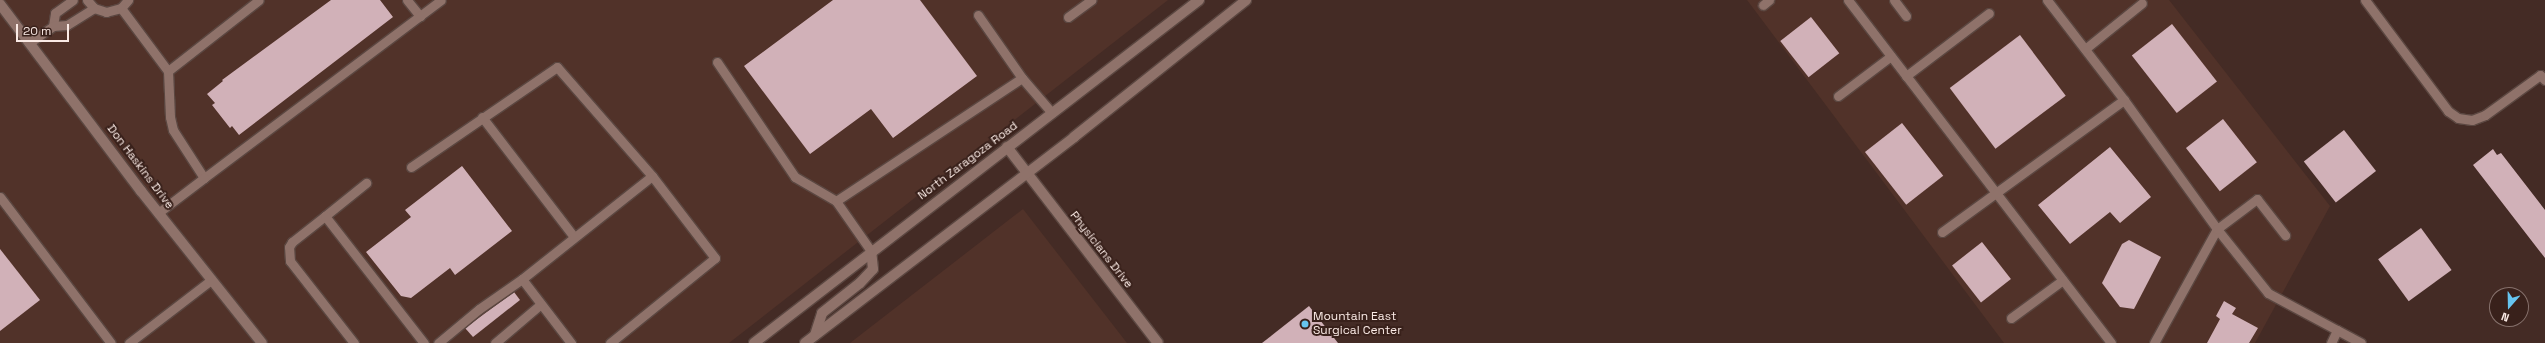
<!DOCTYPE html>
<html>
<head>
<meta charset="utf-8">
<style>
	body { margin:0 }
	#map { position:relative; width:2545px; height:343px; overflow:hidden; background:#442b25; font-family:"Space Grotesk",sans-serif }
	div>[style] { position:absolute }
	.built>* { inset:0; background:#513229 }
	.building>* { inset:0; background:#d1b1b8; transform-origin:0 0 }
	.roads { filter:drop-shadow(1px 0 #5b4741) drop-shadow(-1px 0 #5b4741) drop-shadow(0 1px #5b4741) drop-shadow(0 -1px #5b4741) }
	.service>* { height:9px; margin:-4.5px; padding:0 4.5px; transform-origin:4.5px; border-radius:4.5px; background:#8f726a }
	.minor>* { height:10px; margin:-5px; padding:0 5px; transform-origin:5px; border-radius:5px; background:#8f726a }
	.tertiary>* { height:10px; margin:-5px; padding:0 5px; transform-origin:5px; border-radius:5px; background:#8f726a }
	.secondary>* { height:10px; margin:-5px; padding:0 5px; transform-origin:5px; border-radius:5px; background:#8f726a }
	.dots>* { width:11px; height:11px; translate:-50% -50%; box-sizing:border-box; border:2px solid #39211b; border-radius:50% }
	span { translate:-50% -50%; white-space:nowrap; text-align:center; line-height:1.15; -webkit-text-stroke:4px #39211b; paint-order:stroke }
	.street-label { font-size:12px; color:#faeae5 }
	.poi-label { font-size:12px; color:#faeae5 }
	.left { translate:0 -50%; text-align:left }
	.north { position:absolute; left:2489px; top:287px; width:40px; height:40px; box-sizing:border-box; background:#39211b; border:1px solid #86716c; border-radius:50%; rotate:200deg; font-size:11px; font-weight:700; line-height:16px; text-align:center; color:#faeae5 }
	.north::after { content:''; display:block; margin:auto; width:14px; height:18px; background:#66c4ef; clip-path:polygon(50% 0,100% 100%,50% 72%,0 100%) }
	.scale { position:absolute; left:16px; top:24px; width:53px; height:18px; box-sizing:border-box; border:2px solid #faeae5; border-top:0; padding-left:5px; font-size:12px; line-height:14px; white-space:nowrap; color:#faeae5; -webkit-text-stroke:3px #39211b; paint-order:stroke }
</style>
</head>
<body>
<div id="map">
	<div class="built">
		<div style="clip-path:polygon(0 0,1168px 0,729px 343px,0 343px)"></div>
		<div style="clip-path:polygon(1747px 0,2169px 0,2330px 206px,2255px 343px,2004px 343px)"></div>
		<div style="clip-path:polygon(1023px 209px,1127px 343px,850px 343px)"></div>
	</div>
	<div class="building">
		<div style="clip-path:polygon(331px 0,380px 0,393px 17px,239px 135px,232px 126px,230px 128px,212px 105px,215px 103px,207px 94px,223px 81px,222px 80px)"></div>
		<div style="clip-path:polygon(833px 0,920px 0,977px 76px,893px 138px,871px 109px,810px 154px,744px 66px)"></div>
		<div style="left:1811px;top:17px;width:46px;height:39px;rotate:52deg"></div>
		<div style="left:2172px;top:24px;width:73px;height:51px;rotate:52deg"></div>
		<div style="left:2020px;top:35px;width:76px;height:88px;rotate:53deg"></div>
		<div style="left:2223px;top:119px;width:55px;height:47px;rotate:52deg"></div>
		<div style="left:1902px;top:123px;width:67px;height:47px;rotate:52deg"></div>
		<div style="left:2344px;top:130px;width:52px;height:51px;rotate:52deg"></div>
		<div style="clip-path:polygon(2110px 147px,2151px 197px,2120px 223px,2110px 212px,2070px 244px,2038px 205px)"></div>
		<div style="clip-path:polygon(2493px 149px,2497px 155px,2501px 153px,2545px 210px,2545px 258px,2473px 165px)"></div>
		<div style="clip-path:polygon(462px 166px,512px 231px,455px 275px,450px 268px,411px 298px,401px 296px,366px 252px,411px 217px,405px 210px)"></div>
		<div style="left:2421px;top:228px;width:52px;height:53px;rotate:54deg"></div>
		<div style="clip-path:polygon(2129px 240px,2161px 257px,2134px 309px,2120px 307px,2102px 283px,2122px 244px)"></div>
		<div style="left:1982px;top:242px;width:47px;height:38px;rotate:52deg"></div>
		<div style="clip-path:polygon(0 249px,40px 300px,0 331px)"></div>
		<div style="clip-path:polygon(514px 292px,520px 300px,473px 337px,465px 328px)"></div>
		<div style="clip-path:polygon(2224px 301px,2236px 308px,2232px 314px,2258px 328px,2249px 343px,2207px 343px,2220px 319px,2216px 316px)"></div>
		<div style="clip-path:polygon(1309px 306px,1338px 343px,1262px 343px)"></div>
	</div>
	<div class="roads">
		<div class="service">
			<div style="left:87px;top:0;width:11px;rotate:49deg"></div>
			<div style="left:94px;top:8px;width:13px;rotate:18deg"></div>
			<div style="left:106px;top:12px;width:16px;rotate:-15deg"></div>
			<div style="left:121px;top:8px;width:11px;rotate:-49deg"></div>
			<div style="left:407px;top:0;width:21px;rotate:51deg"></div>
			<div style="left:1848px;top:0;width:432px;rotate:52.5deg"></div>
			<div style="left:1894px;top:0;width:20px;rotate:53deg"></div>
			<div style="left:2047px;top:0;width:126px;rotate:52.4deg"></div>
			<div style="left:2124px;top:100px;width:159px;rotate:54.2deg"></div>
			<div style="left:2217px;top:229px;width:82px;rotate:51.4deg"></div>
			<div style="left:2268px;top:293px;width:78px;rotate:28.2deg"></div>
			<div style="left:2365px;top:0;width:139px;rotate:53.2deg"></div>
			<div style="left:2448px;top:111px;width:12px;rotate:35deg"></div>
			<div style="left:2458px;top:118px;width:14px;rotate:8deg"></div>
			<div style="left:2472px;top:120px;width:14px;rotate:-21deg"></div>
			<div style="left:2485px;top:115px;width:68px;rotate:-36deg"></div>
			<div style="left:2540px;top:75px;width:7px;rotate:45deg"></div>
			<div style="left:1763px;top:5px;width:8px;rotate:-40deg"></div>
			<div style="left:121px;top:8px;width:79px;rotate:53.3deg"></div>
			<div style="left:168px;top:71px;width:46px;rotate:87.5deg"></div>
			<div style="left:170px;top:117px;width:13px;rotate:77deg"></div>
			<div style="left:173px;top:130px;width:57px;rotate:57.1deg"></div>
			<div style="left:204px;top:178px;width:296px;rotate:-36.9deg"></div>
			<div style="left:978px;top:15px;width:77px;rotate:55.1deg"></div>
			<div style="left:1022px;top:78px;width:46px;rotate:49.4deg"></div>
			<div style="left:1068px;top:17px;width:29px;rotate:-36deg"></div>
			<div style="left:53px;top:26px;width:13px;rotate:-81deg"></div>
			<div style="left:55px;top:13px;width:22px;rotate:-36deg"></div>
			<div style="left:29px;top:43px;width:29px;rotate:-35deg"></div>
			<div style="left:53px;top:26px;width:14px;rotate:-4deg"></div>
			<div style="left:67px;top:25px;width:32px;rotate:-32deg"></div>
			<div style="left:2085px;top:49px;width:73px;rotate:-38.9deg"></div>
			<div style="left:717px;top:62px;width:139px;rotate:55.9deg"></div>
			<div style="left:795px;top:177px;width:48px;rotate:30.3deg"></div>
			<div style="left:836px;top:201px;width:61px;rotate:55deg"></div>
			<div style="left:168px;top:71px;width:115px;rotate:-38deg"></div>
			<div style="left:1906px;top:76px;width:104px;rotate:-37.2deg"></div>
			<div style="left:1838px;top:96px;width:66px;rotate:-37deg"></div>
			<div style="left:482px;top:117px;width:151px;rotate:52.5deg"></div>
			<div style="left:411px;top:167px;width:177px;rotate:-34.4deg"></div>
			<div style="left:557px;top:67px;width:145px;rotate:48.9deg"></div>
			<div style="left:652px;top:176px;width:166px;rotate:141.6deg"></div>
			<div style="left:522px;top:279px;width:52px;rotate:145.1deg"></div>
			<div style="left:479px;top:309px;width:53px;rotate:140.3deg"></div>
			<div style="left:0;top:197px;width:183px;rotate:52.8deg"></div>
			<div style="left:836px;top:201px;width:223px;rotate:-33.5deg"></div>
			<div style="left:158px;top:213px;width:58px;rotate:-37.3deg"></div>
			<div style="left:325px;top:216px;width:53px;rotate:-38.8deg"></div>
			<div style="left:1942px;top:232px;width:225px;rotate:-36deg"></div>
			<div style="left:522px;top:279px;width:81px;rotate:52.6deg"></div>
			<div style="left:2011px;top:318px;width:64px;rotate:-36.2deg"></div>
			<div style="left:129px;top:343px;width:103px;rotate:-37.5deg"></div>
			<div style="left:354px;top:343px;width:104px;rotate:-128deg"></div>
			<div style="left:290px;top:261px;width:14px;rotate:-94deg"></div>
			<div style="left:289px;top:247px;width:6px;rotate:-59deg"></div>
			<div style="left:292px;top:242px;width:42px;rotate:-38.2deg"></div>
			<div style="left:325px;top:216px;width:161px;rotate:52.1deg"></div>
			<div style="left:495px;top:343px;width:60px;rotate:-40.3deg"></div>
			<div style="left:610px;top:343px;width:135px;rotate:-39deg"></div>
			<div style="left:715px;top:258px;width:103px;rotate:-127.5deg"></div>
			<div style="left:2154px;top:343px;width:130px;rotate:-61.1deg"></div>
			<div style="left:2217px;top:229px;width:50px;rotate:-36.9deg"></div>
			<div style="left:2257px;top:199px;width:46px;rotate:52.1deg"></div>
			<div style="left:2331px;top:343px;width:14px;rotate:-65deg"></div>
			<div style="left:2337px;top:330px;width:27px;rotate:28deg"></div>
		</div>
		<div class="minor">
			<div style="left:1007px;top:147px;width:247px;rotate:52.4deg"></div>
		</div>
		<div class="tertiary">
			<div style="left:0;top:4px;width:234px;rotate:53deg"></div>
			<div style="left:141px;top:191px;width:194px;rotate:51.5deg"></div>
		</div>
		<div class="secondary">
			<div style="left:815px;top:335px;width:23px;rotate:-72deg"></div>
			<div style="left:822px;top:313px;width:48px;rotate:-38.3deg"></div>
			<div style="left:860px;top:283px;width:19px;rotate:-47deg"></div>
			<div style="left:873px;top:269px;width:18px;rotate:-96deg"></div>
			<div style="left:754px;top:343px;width:562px;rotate:-37.62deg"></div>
			<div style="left:805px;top:343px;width:339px;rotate:-37.4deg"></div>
			<div style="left:1074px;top:137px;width:220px;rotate:-38.5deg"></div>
		</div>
	</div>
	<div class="dots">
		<div style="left:1305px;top:324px;background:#66c4ef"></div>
	</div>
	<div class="street-label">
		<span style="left:968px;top:161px;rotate:-37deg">North Zaragoza Road</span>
		<span style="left:140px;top:167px;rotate:53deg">Don Haskins Drive</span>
		<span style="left:1101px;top:250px;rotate:52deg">Physicians Drive</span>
	</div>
	<div class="poi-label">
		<span class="left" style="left:1313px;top:324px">Mountain East<br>Surgical Center</span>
	</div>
	<div class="north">N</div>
	<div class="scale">20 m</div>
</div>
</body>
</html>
